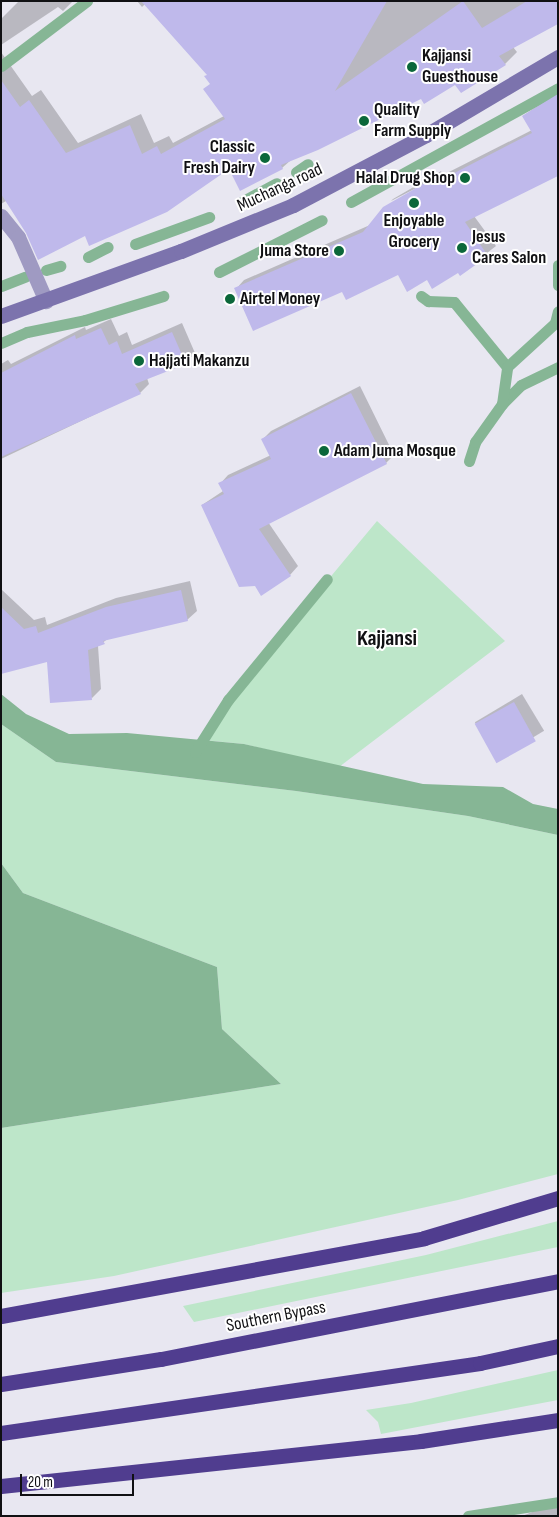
<!DOCTYPE html>
<html>
<head>
<meta charset="utf-8">
<style>
	body { margin:0 }
	#map { position:relative; width:559px; height:1517px; overflow:hidden; background:#e8e7f1; font-family:"Sofia Sans Condensed",sans-serif }
	div>[style] { position:absolute }
	.green>* { inset:0; background:#bde6c9 }
	.water>* { inset:0; background:#86b695 }
	.shadow>* { inset:0; background:#0003; transform-origin:0 0 }
	.stream>* { height:11px; margin:-5.5px; padding:0 5.5px; transform-origin:5.5px; border-radius:5.5px; background:#86b695 }
	.building>* { inset:0; background:#bfb9eb; transform-origin:0 0 }
	.street>* { height:15px; margin:-7.5px; padding:0 7.5px; transform-origin:7.5px; border-radius:7.5px; background:#9f9ac2 }
	.secondary>* { height:15px; margin:-7.5px; padding:0 7.5px; transform-origin:7.5px; border-radius:7.5px; background:#7c73ad }
	.highway>* { height:15px; margin:-7.5px; padding:0 7.5px; transform-origin:7.5px; border-radius:7.5px; background:#503d8f }
	.dots>* { width:14px; height:14px; translate:-50% -50%; box-sizing:border-box; border:2px solid #fff; border-radius:50% }
	span { translate:-50% -50%; white-space:nowrap; text-align:center; line-height:1.15; -webkit-text-stroke:4px #fff; paint-order:stroke }
	.poi-label { font-size:18px; color:#101013; font-weight:700 }
	.left { translate:0 -50%; text-align:left }
	.right { translate:-100% -50%; text-align:right }
	.street-label { font-size:18px; color:#101013 }
	.district-label { font-size:22px; color:#101013; font-weight:700 }
	.frame { position:absolute; inset:0; border:2px solid #101013; pointer-events:none }
	.scale { position:absolute; left:20px; top:1474px; width:114px; height:22px; box-sizing:border-box; border:2px solid #101013; border-top:0; padding-left:6px; font-size:15px; line-height:18px; white-space:nowrap; color:#101013; -webkit-text-stroke:4px #fff; paint-order:stroke }
</style>
</head>
<body>
<div id="map">
	<div class="green">
		<div style="clip-path:polygon(377px 521px,505px 641px,339px 767px,244px 744px,203px 740px,228px 700px)"></div>
		<div style="clip-path:polygon(1px 724px,56px 762px,296px 791px,468px 816px,558px 835px,558px 1174px,458px 1200px,114px 1276px,1px 1293px,1px 1128px,281px 1084px,222px 1029px,217px 967px,23px 893px,1px 863px)"></div>
		<div style="clip-path:polygon(558px 1221px,558px 1247px,194px 1322px,183px 1306px,426px 1255px)"></div>
		<div style="clip-path:polygon(558px 1370px,558px 1400px,381px 1434px,378px 1422px,366px 1410px,411px 1403px)"></div>
	</div>
	<div class="water">
		<div style="clip-path:polygon(1px 694px,26px 714px,69px 734px,127px 733px,244px 744px,423px 784px,503px 787px,533px 804px,558px 809px,558px 835px,468px 816px,296px 791px,56px 762px,1px 724px)"></div>
		<div style="clip-path:polygon(1px 863px,23px 893px,217px 967px,222px 1029px,281px 1084px,1px 1128px)"></div>
	</div>
	<div class="shadow">
		<div style="clip-path:polygon(19px 1px,73px 1px,63px 11px,58px 7px,1px 45px,1px 19px)"></div>
		<div style="clip-path:polygon(137px 1px,558px 1px,513px 47px,517px 52px,505px 64px,461px 91px,456px 83px,421px 97px,291px 160px,282px 168px,230px 167px,85px 234px,28px 232px,6px 201px,1px 204px,1px 52px,32px 96px,41px 90px,78px 143px,141px 114px,154px 143px,169px 136px,173px 143px,224px 116px,208px 75px,145px 4px,142px 7px)"></div>
		<div style="clip-path:polygon(558px 92px,558px 173px,474px 216px,496px 246px,460px 274px,459px 271px,428px 278px,398px 274px,236px 289px,244px 280px,370px 225px,385px 207px,438px 177px,391px 201px,393px 199px,441px 171px,443px 175px,532px 130px,523px 116px)"></div>
		<div style="clip-path:polygon(111px 319px,119px 336px,127px 332px,132px 345px,182px 323px,195px 353px,185px 363px,147px 378px,149px 384px,140px 393px,1px 459px,1px 364px,8px 360px,11px 364px,85px 327px,86px 330px)"></div>
		<div style="clip-path:polygon(360px 386px,394px 455px,386px 463px,268px 522px,298px 566px,290px 575px,202px 505px,223px 491px,220px 484px,228px 475px,271px 455px,263px 439px,271px 431px)"></div>
		<div style="clip-path:polygon(190px 581px,197px 611px,187px 620px,109px 638px,98px 646px,101px 689px,92px 698px,48px 660px,1px 672px,1px 589px,34px 620px,45px 617px,47px 625px,116px 598px)"></div>
		<div style="left:522px;top:694px;width:43px;height:55px;rotate:59deg"></div>
		<div style="clip-path:polygon(558px 1502px,558px 1516px,522px 1516px)"></div>
	</div>
	<div class="stream">
		<div style="left:1px;top:66px;width:108px;rotate:-37.1deg"></div>
		<div style="left:296px;top:172px;width:14px;rotate:-34deg"></div>
		<div style="left:243px;top:201px;width:38px;rotate:-28deg"></div>
		<div style="left:351px;top:202px;width:236px;rotate:-28.8deg"></div>
		<div style="left:135px;top:244px;width:79px;rotate:-20deg"></div>
		<div style="left:88px;top:257px;width:22px;rotate:-27deg"></div>
		<div style="left:558px;top:265px;width:20px;rotate:90deg"></div>
		<div style="left:46px;top:270px;width:15px;rotate:-16deg"></div>
		<div style="left:219px;top:272px;width:115px;rotate:-26.8deg"></div>
		<div style="left:1px;top:286px;width:26px;rotate:-21deg"></div>
		<div style="left:421px;top:296px;width:9px;rotate:36deg"></div>
		<div style="left:428px;top:301px;width:26px;rotate:2deg"></div>
		<div style="left:454px;top:302px;width:84px;rotate:50.8deg"></div>
		<div style="left:1px;top:343px;width:28px;rotate:-23deg"></div>
		<div style="left:27px;top:332px;width:59px;rotate:-11.7deg"></div>
		<div style="left:85px;top:320px;width:82px;rotate:-17.1deg"></div>
		<div style="left:502px;top:404px;width:27px;rotate:-45deg"></div>
		<div style="left:521px;top:385px;width:41px;rotate:-25.9deg"></div>
		<div style="left:469px;top:461px;width:20px;rotate:-72deg"></div>
		<div style="left:475px;top:442px;width:47px;rotate:-54.6deg"></div>
		<div style="left:502px;top:404px;width:37px;rotate:-82deg"></div>
		<div style="left:507px;top:367px;width:65px;rotate:-42.5deg"></div>
		<div style="left:555px;top:323px;width:12px;rotate:-76deg"></div>
		<div style="left:195px;top:752px;width:62px;rotate:-57.6deg"></div>
		<div style="left:228px;top:700px;width:156px;rotate:-50.7deg"></div>
		<div style="left:468px;top:1516px;width:91px;rotate:-8.8deg"></div>
	</div>
	<div class="building">
		<div style="clip-path:polygon(141px 1px,387px 1px,335px 91px,463px 1px,482px 28px,527px 1px,558px 1px,558px 24px,499px 56px,506px 65px,461px 93px,455px 85px,424px 104px,421px 99px,318px 150px,281px 165px,283px 169px,240px 191px,229px 169px,167px 212px,89px 246px,85px 236px,38px 260px,26px 233px,1px 194px,1px 80px,20px 107px,29px 100px,66px 153px,130px 125px,142px 154px,157px 146px,161px 154px,225px 119px,203px 89px,210px 84px,204px 76px,207px 75px)"></div>
		<div style="clip-path:polygon(558px 94px,558px 176px,465px 222px,488px 256px,460px 276px,458px 273px,432px 289px,427px 280px,407px 292px,398px 275px,346px 300px,342px 292px,253px 331px,234px 288px,363px 232px,383px 207px,432px 179px,435px 183px,532px 133px,522px 116px)"></div>
		<div style="clip-path:polygon(101px 328px,109px 345px,117px 341px,122px 354px,172px 332px,186px 364px,135px 384px,141px 394px,1px 457px,1px 373px,75px 335px,76px 339px)"></div>
		<div style="clip-path:polygon(351px 393px,387px 464px,259px 529px,291px 576px,261px 596px,255px 586px,239px 587px,201px 505px,224px 494px,218px 483px,271px 459px,261px 439px)"></div>
		<div style="clip-path:polygon(181px 590px,188px 621px,103px 641px,105px 644px,88px 650px,92px 700px,50px 703px,47px 662px,1px 674px,1px 607px,24px 629px,36px 626px,38px 633px,106px 607px)"></div>
		<div style="left:514px;top:702px;width:45px;height:45px;rotate:61deg"></div>
	</div>
	<div class="street">
		<div style="left:1px;top:216px;width:27px;rotate:51deg"></div>
		<div style="left:18px;top:237px;width:70px;rotate:66.4deg"></div>
	</div>
	<div class="secondary">
		<div style="left:1px;top:316px;width:191px;rotate:-19.9deg"></div>
		<div style="left:181px;top:251px;width:121px;rotate:-22.3deg"></div>
		<div style="left:293px;top:205px;width:150px;rotate:-27.8deg"></div>
		<div style="left:426px;top:135px;width:153px;rotate:-30.6deg"></div>
	</div>
	<div class="highway">
		<div style="left:1px;top:1316px;width:430px;rotate:-10.4deg"></div>
		<div style="left:424px;top:1238px;width:140px;rotate:-16.6deg"></div>
		<div style="left:1px;top:1384px;width:162px;rotate:-8.9deg"></div>
		<div style="left:161px;top:1359px;width:405px;rotate:-11.1deg"></div>
		<div style="left:1px;top:1433px;width:484px;rotate:-8.3deg"></div>
		<div style="left:480px;top:1363px;width:80px;rotate:-12.3deg"></div>
		<div style="left:1px;top:1486px;width:422px;rotate:-6.1deg"></div>
		<div style="left:421px;top:1441px;width:139px;rotate:-8.7deg"></div>
	</div>
	<div class="dots">
		<div style="left:412px;top:67px;background:#0b673a"></div>
		<div style="left:364px;top:121px;background:#0b673a"></div>
		<div style="left:265px;top:158px;background:#0b673a"></div>
		<div style="left:465px;top:178px;background:#0b673a"></div>
		<div style="left:414px;top:203px;background:#0b673a"></div>
		<div style="left:462px;top:248px;background:#0b673a"></div>
		<div style="left:339px;top:251px;background:#0b673a"></div>
		<div style="left:230px;top:299px;background:#0b673a"></div>
		<div style="left:139px;top:361px;background:#0b673a"></div>
		<div style="left:324px;top:451px;background:#0b673a"></div>
	</div>
	<div class="poi-label">
		<span class="left" style="left:422px;top:67px">Kajjansi<br>Guesthouse</span>
		<span class="left" style="left:374px;top:121px">Quality<br>Farm Supply</span>
		<span class="right" style="left:255px;top:158px">Classic<br>Fresh Dairy</span>
		<span class="right" style="left:455px;top:178px">Halal Drug Shop</span>
		<span style="left:414px;top:232px">Enjoyable<br>Grocery</span>
		<span class="left" style="left:472px;top:248px">Jesus<br>Cares Salon</span>
		<span class="right" style="left:329px;top:251px">Juma Store</span>
		<span class="left" style="left:240px;top:299px">Airtel Money</span>
		<span class="left" style="left:149px;top:361px">Hajjati Makanzu</span>
		<span class="left" style="left:334px;top:451px">Adam Juma Mosque</span>
	</div>
	<div class="street-label">
		<span style="left:280px;top:188px;rotate:-25deg">Muchanga road</span>
		<span style="left:276px;top:1317px;rotate:-11deg">Southern Bypass</span>
	</div>
	<div class="district-label">
		<span style="left:387px;top:639px">Kajjansi</span>
	</div>
	<div class="frame"></div>
	<div class="scale">20 m</div>
</div>
</body>
</html>
